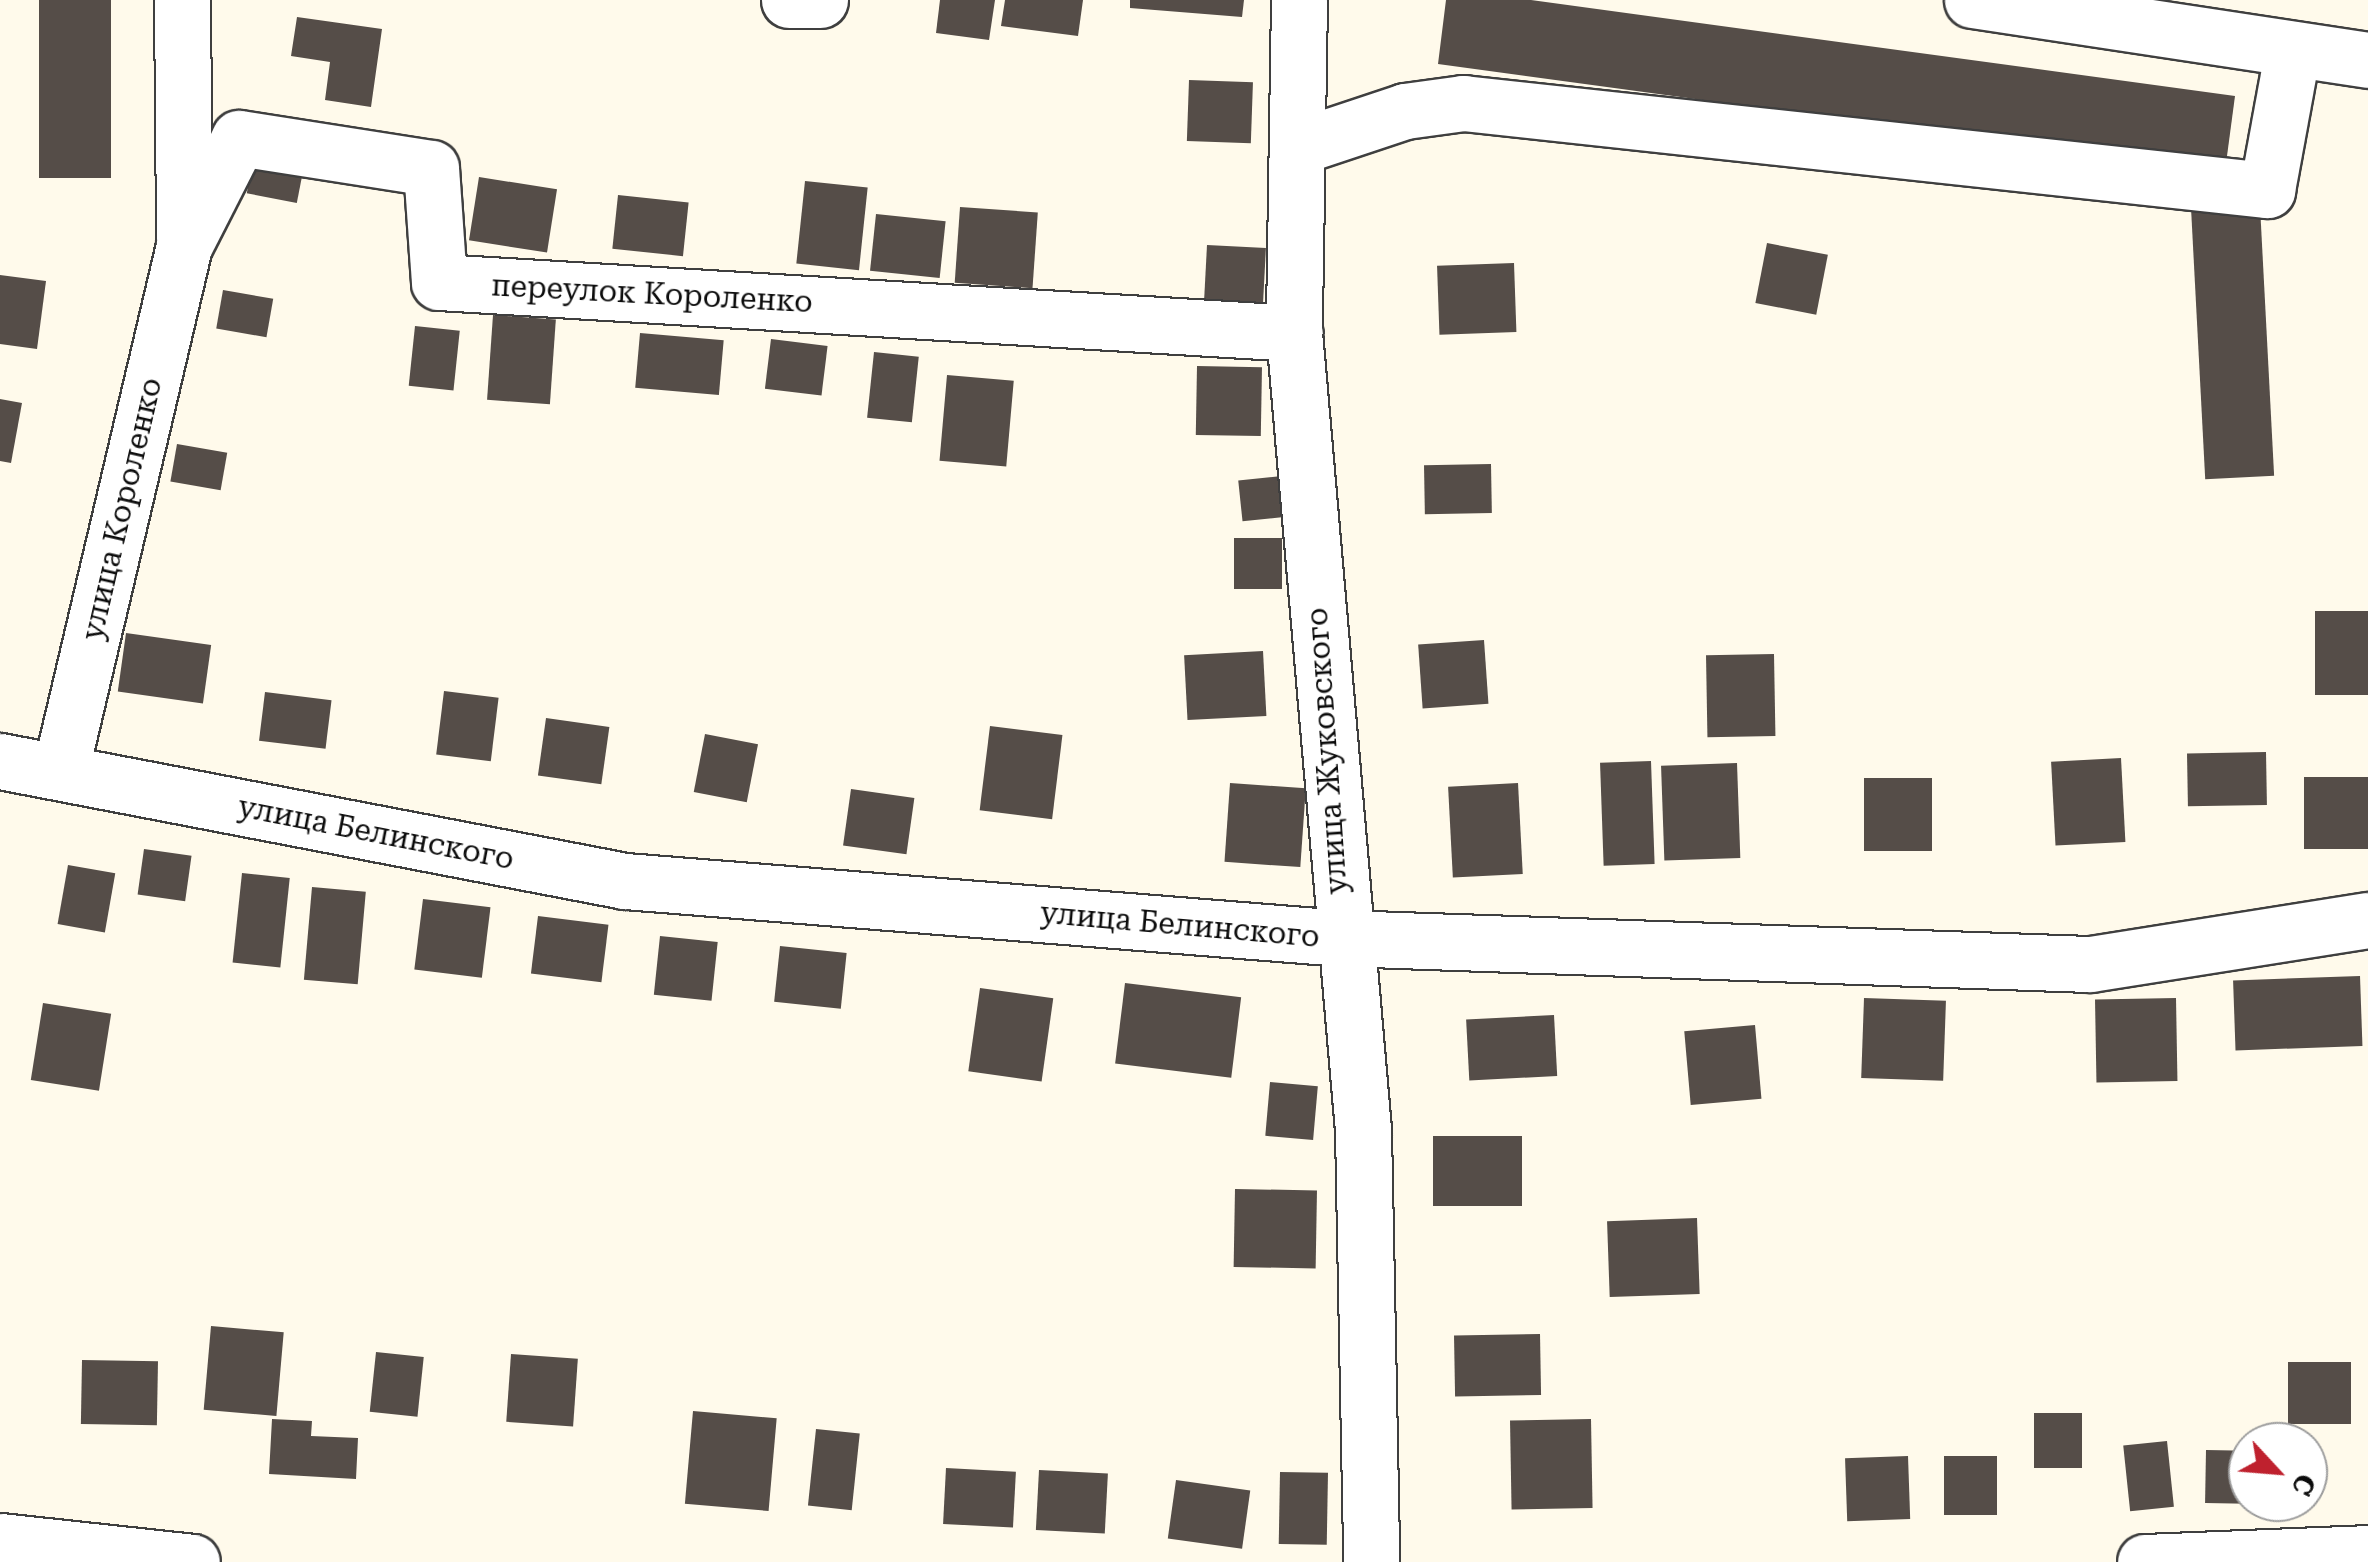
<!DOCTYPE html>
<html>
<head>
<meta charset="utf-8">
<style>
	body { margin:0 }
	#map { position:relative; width:2368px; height:1562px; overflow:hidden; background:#fffaeb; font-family:"Roboto Serif",serif }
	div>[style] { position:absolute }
	.building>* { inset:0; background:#554d48; transform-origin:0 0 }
	.roads { filter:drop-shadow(2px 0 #3f3f3f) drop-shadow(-2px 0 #3f3f3f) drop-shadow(0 2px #3f3f3f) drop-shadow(0 -2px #3f3f3f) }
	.minor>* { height:55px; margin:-27.5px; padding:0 27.5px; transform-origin:27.5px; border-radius:27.5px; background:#fff }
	span { translate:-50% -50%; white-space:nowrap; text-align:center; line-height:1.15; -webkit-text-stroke:10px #fff; paint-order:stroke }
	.street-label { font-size:30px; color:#0c0c0c }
	.north { position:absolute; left:2228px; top:1422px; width:100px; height:100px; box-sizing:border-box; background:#fff; border:2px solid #9e9e9e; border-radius:50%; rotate:116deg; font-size:28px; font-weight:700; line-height:40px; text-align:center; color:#0c0c0c }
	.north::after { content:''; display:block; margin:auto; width:35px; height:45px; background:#bf212e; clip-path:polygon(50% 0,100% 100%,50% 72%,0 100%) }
</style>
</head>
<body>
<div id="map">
	<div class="building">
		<div style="left:39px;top:0;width:72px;height:178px"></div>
		<div style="clip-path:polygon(940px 0,995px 0,989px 40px,936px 33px)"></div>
		<div style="clip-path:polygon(1005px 0,1083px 0,1078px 36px,1001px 26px)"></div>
		<div style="clip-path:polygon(1130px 0,1244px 0,1242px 17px,1130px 8px)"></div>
		<div style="clip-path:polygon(1446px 0,1531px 0,2235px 96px,2225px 171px,1438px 64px)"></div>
		<div style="clip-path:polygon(297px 17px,382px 29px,371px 107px,325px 100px,330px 62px,291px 56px)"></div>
		<div style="left:1189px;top:80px;width:64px;height:61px;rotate:2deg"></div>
		<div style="left:254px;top:156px;width:51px;height:38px;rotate:11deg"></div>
		<div style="left:479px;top:177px;width:79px;height:64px;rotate:9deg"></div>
		<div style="left:805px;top:181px;width:63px;height:83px;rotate:6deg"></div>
		<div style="left:618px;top:195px;width:71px;height:54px;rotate:6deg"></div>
		<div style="left:2260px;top:206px;width:270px;height:69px;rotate:87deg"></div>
		<div style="left:960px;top:207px;width:78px;height:76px;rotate:4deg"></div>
		<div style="left:876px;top:214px;width:70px;height:57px;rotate:6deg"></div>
		<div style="left:1767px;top:243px;width:62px;height:61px;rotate:11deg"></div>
		<div style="left:1207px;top:245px;width:59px;height:61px;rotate:3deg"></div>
		<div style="left:1514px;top:263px;width:69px;height:77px;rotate:88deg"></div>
		<div style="clip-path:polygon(0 275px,46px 281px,37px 349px,0 344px)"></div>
		<div style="left:223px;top:290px;width:51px;height:39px;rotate:10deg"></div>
		<div style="left:493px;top:315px;width:63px;height:85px;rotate:4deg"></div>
		<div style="left:415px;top:326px;width:45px;height:60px;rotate:6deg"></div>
		<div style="left:640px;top:333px;width:84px;height:55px;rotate:5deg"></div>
		<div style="left:771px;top:339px;width:57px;height:50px;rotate:7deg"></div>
		<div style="left:874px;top:352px;width:45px;height:66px;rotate:6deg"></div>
		<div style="left:1197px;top:366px;width:65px;height:69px;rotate:1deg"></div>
		<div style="left:947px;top:375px;width:67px;height:86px;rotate:5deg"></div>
		<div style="clip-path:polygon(0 399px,22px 403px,11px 463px,0 461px)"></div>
		<div style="left:177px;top:444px;width:51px;height:38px;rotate:10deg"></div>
		<div style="left:1491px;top:464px;width:49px;height:67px;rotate:89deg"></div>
		<div style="left:1282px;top:476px;width:41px;height:44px;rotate:84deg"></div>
		<div style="left:1234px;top:538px;width:48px;height:51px"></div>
		<div style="left:2368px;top:611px;width:84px;height:53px;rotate:90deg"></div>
		<div style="left:126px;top:633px;width:86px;height:59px;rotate:8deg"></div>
		<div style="left:1484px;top:640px;width:64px;height:66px;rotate:86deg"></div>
		<div style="left:1263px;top:651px;width:65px;height:79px;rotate:87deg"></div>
		<div style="left:1774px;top:654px;width:82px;height:68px;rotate:89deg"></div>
		<div style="left:444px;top:691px;width:55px;height:64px;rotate:7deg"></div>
		<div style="left:265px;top:692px;width:67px;height:49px;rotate:7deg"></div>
		<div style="left:546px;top:718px;width:64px;height:58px;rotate:8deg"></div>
		<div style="left:990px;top:726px;width:73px;height:85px;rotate:7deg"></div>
		<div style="left:705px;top:734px;width:54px;height:59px;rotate:11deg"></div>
		<div style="left:2266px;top:752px;width:53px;height:79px;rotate:89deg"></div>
		<div style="left:2121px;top:758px;width:84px;height:70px;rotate:87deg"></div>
		<div style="left:1651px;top:761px;width:103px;height:51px;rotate:88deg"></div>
		<div style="left:1737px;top:763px;width:95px;height:76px;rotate:88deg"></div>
		<div style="left:2368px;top:777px;width:72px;height:64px;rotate:90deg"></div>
		<div style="left:1864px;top:778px;width:68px;height:73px"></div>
		<div style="left:1230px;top:783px;width:76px;height:79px;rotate:4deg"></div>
		<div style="left:1518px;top:783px;width:91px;height:70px;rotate:87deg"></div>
		<div style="left:851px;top:789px;width:64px;height:57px;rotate:8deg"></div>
		<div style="left:144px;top:849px;width:48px;height:46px;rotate:8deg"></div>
		<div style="left:68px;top:865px;width:48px;height:60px;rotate:10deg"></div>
		<div style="left:242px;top:873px;width:48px;height:90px;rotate:6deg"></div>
		<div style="left:312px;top:887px;width:54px;height:93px;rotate:5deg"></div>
		<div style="left:423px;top:899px;width:68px;height:71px;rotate:7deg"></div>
		<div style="left:538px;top:916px;width:71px;height:58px;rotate:7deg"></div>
		<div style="left:660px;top:936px;width:58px;height:59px;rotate:6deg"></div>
		<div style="left:780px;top:946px;width:67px;height:56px;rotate:6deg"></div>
		<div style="left:2360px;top:976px;width:70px;height:127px;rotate:88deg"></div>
		<div style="left:1125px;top:983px;width:117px;height:81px;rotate:7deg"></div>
		<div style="left:980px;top:988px;width:74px;height:84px;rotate:8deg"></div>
		<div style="left:1864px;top:998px;width:82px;height:80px;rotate:2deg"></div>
		<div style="left:2176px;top:998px;width:83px;height:81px;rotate:89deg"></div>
		<div style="left:43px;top:1003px;width:69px;height:78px;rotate:9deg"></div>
		<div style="left:1554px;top:1015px;width:61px;height:88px;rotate:87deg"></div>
		<div style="left:1755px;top:1025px;width:74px;height:71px;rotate:85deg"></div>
		<div style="left:1270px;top:1082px;width:48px;height:54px;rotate:5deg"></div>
		<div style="left:1433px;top:1136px;width:89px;height:70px"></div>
		<div style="left:1235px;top:1189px;width:82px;height:78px;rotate:1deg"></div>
		<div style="left:1697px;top:1218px;width:76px;height:90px;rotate:88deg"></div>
		<div style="left:211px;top:1326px;width:73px;height:84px;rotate:5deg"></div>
		<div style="left:1540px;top:1334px;width:61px;height:86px;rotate:89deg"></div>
		<div style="left:376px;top:1352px;width:48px;height:60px;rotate:6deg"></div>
		<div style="left:511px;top:1354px;width:67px;height:68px;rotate:4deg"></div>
		<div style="left:82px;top:1360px;width:76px;height:64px;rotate:1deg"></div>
		<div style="left:2288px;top:1362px;width:63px;height:62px"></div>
		<div style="left:693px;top:1411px;width:84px;height:93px;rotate:5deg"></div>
		<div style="left:2082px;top:1413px;width:55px;height:48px;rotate:90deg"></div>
		<div style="clip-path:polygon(272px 1419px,312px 1421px,311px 1436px,358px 1438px,356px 1479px,269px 1474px)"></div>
		<div style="left:1591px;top:1419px;width:89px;height:81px;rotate:89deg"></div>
		<div style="left:816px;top:1429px;width:44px;height:77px;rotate:6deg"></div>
		<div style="left:2167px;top:1441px;width:66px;height:44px;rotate:84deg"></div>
		<div style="left:2206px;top:1450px;width:42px;height:53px;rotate:1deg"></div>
		<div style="left:1908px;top:1456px;width:63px;height:63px;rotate:88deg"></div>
		<div style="left:1944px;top:1456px;width:53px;height:59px"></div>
		<div style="left:946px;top:1468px;width:70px;height:56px;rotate:3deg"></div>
		<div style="left:1039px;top:1470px;width:69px;height:60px;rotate:3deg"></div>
		<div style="left:1280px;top:1472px;width:48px;height:72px;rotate:1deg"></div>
		<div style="left:1176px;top:1480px;width:75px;height:59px;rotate:8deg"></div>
	</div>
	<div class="roads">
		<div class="minor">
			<div style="left:182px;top:0;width:238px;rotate:89.5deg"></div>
			<div style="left:789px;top:0;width:31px"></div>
			<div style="left:1299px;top:0;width:333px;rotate:90.9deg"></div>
			<div style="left:1294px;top:333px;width:800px;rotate:85.05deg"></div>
			<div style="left:1363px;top:1130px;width:432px;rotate:88.9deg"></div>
			<div style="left:1972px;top:0;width:401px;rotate:8.6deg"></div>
			<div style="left:1297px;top:147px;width:114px;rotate:-18.4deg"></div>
			<div style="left:1405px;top:111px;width:59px;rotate:-7.9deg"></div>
			<div style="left:1463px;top:103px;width:809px;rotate:6.18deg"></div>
			<div style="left:2267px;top:190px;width:143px;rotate:-79.6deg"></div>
			<div style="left:0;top:761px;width:636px;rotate:10.87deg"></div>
			<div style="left:625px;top:881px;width:718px;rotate:4.55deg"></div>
			<div style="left:1341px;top:938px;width:749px;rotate:1.99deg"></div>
			<div style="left:2090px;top:964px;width:281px;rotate:-9deg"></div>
			<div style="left:60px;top:772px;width:540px;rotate:-76.74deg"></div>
			<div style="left:184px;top:246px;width:121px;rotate:-63deg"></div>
			<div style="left:239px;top:138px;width:194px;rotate:8.9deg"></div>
			<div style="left:431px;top:168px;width:114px;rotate:86deg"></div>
			<div style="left:439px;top:282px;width:857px;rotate:3.41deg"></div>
			<div style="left:0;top:1541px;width:193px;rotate:6.2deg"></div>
			<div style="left:2145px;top:1562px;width:223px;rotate:-2.3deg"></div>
		</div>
	</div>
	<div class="street-label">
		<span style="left:652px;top:294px;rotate:3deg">переулок Короленко</span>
		<span style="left:122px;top:509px;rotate:-77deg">улица Короленко</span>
		<span style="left:1327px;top:751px;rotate:-94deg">улица Жуковского</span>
		<span style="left:376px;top:833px;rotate:11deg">улица Белинского</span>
		<span style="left:1180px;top:925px;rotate:5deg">улица Белинского</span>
	</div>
	<div class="north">С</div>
</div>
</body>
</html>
